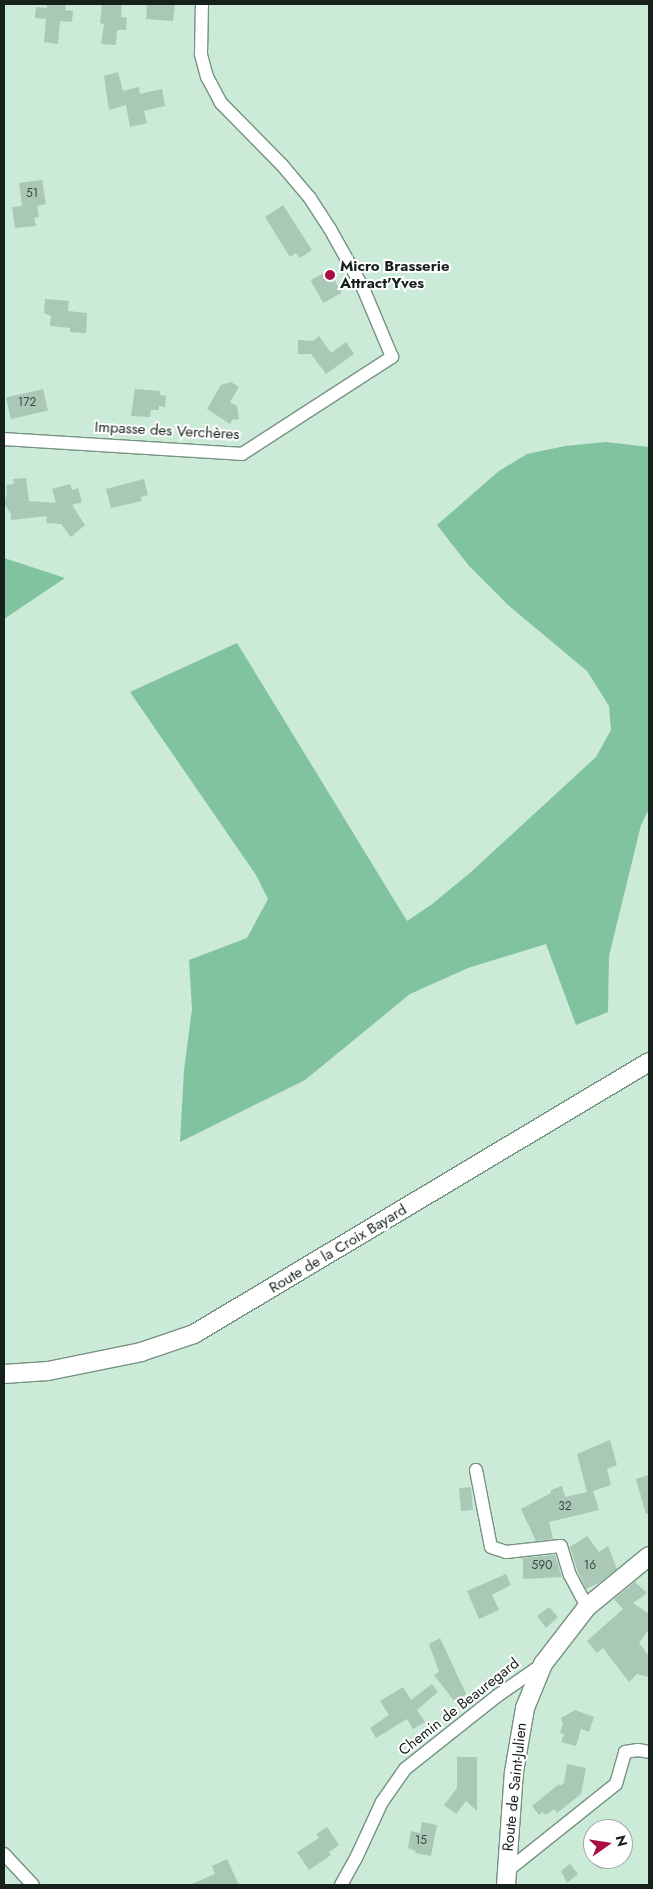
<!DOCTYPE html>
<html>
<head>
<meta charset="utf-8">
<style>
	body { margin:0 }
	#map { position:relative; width:653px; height:1889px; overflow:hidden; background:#cbead7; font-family:Jost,sans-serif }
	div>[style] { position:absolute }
	.green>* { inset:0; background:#81c39e }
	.building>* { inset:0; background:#a9c8b6; transform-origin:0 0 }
	.roads { filter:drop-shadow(1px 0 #769281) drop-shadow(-1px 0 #769281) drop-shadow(0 1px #769281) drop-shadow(0 -1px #769281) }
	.minor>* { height:12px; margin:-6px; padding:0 6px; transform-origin:6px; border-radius:6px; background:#fff }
	.secondary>* { height:18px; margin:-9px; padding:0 9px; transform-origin:9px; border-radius:9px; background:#fff }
	.dots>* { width:14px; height:14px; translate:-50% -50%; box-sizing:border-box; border:2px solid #fff; border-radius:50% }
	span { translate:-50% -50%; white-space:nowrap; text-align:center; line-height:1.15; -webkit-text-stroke:4px #fff; paint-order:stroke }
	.number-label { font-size:12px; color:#3b4b42 }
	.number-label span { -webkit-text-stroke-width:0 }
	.poi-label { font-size:15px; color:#16211b; font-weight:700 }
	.left { translate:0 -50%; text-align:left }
	.street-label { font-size:15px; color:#16211b }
	.frame { position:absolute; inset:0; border:5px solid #16211b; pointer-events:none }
	.north { position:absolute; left:583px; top:1819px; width:50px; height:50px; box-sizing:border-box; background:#fff; border:1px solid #a2a6a4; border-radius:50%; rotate:77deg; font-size:14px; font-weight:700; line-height:20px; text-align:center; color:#16211b }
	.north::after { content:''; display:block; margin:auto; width:18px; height:22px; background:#a60e44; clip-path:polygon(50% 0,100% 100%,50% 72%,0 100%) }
</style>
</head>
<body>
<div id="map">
	<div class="green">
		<div style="clip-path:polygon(606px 442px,649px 447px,649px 809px,641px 825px,609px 956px,608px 1012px,576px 1025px,546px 944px,468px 968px,410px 994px,305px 1080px,180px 1142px,184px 1070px,192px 1009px,189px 960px,247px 938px,268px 899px,256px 875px,130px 692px,237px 643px,407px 921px,431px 905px,471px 872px,596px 757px,611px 730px,609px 706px,587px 671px,508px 605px,469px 566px,437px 525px,499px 471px,527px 454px,565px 446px)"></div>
		<div style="clip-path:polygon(4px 558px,65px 578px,4px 619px)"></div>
	</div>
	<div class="building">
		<div style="clip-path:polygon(47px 4px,66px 4px,65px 10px,73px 11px,72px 22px,60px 21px,58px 44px,44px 42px,46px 19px,35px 18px,36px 7px,47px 8px)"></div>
		<div style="clip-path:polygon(102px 4px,122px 4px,121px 17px,127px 18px,126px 30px,117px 30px,116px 45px,101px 44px,104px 24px,100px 23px)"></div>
		<div style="clip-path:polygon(147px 4px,175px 4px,173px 21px,146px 19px)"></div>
		<div style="clip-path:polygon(118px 72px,123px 91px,139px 87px,140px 94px,162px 89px,165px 106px,144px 111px,147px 123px,130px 127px,126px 105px,109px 110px,104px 76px)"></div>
		<div style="clip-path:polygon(42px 180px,46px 204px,37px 206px,39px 217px,34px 218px,36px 226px,15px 228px,12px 207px,22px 206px,19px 183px)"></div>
		<div style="clip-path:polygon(283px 205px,312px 250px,300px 258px,296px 253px,290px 257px,265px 217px)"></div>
		<div style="left:329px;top:270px;width:26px;height:21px;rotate:61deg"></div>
		<div style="clip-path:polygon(45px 299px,69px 301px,68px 311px,87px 313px,86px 333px,70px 332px,70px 328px,50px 326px,51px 316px,44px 313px)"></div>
		<div style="clip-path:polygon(319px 336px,331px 353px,346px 342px,354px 354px,326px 374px,311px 354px,298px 354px,298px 340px,313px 341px)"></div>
		<div style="clip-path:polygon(231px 382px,239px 387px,230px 402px,237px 406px,239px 419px,232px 420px,230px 424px,207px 409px,221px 385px)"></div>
		<div style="left:43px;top:389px;width:22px;height:38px;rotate:77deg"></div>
		<div style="clip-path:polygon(135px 389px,160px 391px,160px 395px,166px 396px,165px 407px,159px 406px,159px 410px,151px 410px,150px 417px,131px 416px)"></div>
		<div style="clip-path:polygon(26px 478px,29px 501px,56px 503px,52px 489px,70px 484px,72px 490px,78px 488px,82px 502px,72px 505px,85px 525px,71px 537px,61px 524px,46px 523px,47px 516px,11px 520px,11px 514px,4px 503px,7px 494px,6px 485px,14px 484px,13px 479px)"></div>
		<div style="clip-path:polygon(144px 479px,148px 495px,141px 497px,142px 501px,111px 508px,106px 489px)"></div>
		<div style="clip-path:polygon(610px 1440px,617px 1465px,607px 1469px,611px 1485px,593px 1491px,599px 1510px,549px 1522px,553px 1539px,536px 1541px,521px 1509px,551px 1493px,551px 1490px,562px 1486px,565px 1497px,587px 1492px,577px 1454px)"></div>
		<div style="clip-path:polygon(649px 1475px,649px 1513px,646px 1514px,636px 1479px)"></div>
		<div style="left:471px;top:1487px;width:23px;height:12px;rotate:85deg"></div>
		<div style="clip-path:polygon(587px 1536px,599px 1552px,608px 1546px,617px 1569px,599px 1583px,586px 1589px,578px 1572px,570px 1547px)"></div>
		<div style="clip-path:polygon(555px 1555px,562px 1577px,523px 1579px,523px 1558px)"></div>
		<div style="clip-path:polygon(506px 1574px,511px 1585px,492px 1595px,499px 1610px,479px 1619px,467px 1591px)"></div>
		<div style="clip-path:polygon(635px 1582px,647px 1593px,633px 1603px,649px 1614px,649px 1629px,639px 1643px,649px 1656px,649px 1677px,637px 1674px,629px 1682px,603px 1648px,597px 1653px,587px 1641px,623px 1609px,614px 1599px)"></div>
		<div style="clip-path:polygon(549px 1607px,558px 1617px,546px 1628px,537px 1616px)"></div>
		<div style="clip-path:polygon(440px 1638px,466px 1694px,455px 1702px,434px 1675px,439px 1672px,429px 1644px)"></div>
		<div style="clip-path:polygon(432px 1684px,438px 1692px,417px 1710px,425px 1722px,413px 1729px,407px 1719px,376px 1738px,370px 1728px,389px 1715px,380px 1701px,403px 1687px,411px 1700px)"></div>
		<div style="clip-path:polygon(575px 1710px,594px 1717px,589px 1732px,581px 1729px,576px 1746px,561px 1742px,564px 1734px,560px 1733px,563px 1724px,561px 1718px)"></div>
		<div style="clip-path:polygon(457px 1757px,477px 1757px,477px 1811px,466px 1801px,456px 1814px,444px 1805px,457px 1788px)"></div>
		<div style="clip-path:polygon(567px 1764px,586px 1768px,581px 1794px,557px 1813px,554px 1809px,546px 1815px,542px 1812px,539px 1815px,532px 1806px,559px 1784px,560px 1786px,564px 1783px)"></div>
		<div style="clip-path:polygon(422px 1822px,437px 1825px,431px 1856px,415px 1853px,416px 1851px,408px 1848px,411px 1831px,420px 1833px)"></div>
		<div style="clip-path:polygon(327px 1827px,339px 1845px,329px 1852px,331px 1855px,309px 1870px,297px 1852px,319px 1838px,316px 1834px)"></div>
		<div style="clip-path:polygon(227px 1859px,239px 1885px,189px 1885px,215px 1874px,212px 1866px)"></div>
		<div style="clip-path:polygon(570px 1864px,578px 1874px,567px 1883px,561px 1871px)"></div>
	</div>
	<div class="roads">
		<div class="minor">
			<div style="left:4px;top:439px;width:238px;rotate:3.6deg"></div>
			<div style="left:242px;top:454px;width:179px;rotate:-32.9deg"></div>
			<div style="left:392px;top:357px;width:75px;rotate:-112.8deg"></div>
			<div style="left:363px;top:288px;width:68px;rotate:-119.2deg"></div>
			<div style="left:330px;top:229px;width:38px;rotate:-123deg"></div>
			<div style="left:309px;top:197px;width:42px;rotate:-130.2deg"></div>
			<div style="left:282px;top:165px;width:87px;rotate:-134.5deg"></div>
			<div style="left:221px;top:103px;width:30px;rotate:-118deg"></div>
			<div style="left:207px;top:77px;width:24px;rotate:-105deg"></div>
			<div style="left:201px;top:54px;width:50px;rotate:-88.9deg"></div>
			<div style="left:476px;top:1470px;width:78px;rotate:79deg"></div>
			<div style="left:491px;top:1547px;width:16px;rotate:18deg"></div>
			<div style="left:506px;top:1552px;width:55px;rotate:-6.2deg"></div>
			<div style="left:561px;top:1546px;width:30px;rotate:73deg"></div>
			<div style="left:570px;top:1575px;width:36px;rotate:62deg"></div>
			<div style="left:4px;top:1854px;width:42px;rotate:46.9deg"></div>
			<div style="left:507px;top:1871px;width:139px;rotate:-38.6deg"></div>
			<div style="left:616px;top:1784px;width:33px;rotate:-74deg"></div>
			<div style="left:625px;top:1752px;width:13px;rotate:-9deg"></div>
			<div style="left:638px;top:1750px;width:11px;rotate:10deg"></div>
			<div style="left:341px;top:1885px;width:33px;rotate:-61deg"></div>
			<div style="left:357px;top:1856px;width:60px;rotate:-65.2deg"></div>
			<div style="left:382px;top:1802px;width:40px;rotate:-55.1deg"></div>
			<div style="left:405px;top:1769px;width:117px;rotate:-38.4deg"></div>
			<div style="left:497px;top:1696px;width:56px;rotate:-34.8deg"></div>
		</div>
		<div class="secondary">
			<div style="left:4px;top:1374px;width:44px;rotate:-3.9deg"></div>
			<div style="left:48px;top:1371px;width:95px;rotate:-11.5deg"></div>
			<div style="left:141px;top:1352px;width:56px;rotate:-18.8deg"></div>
			<div style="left:194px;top:1334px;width:530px;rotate:-30.87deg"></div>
			<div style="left:506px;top:1885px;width:113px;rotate:-86deg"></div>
			<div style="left:514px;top:1772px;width:65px;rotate:-80.2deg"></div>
			<div style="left:525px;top:1708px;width:48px;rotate:-67.8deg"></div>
			<div style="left:543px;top:1664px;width:72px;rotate:-52.3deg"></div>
			<div style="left:587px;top:1607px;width:80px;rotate:-39.4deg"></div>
		</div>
	</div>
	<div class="dots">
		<div style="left:330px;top:275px;background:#a60e44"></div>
	</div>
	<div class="number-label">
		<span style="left:32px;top:194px">51</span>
		<span style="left:27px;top:403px">172</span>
		<span style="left:565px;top:1507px">32</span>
		<span style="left:542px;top:1566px">590</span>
		<span style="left:590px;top:1566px">16</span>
		<span style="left:421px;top:1841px">15</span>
	</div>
	<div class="poi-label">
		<span class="left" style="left:340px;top:275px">Micro Brasserie<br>Attract'Yves</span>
	</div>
	<div class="street-label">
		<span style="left:167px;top:431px;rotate:3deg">Impasse des Verchères</span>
		<span style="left:338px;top:1249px;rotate:-31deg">Route de la Croix Bayard</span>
		<span style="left:459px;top:1707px;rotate:-38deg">Chemin de Beauregard</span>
		<span style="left:515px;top:1787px;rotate:-84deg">Route de Saint-Julien</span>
	</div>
	<div class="frame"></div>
	<div class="north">N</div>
</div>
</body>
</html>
